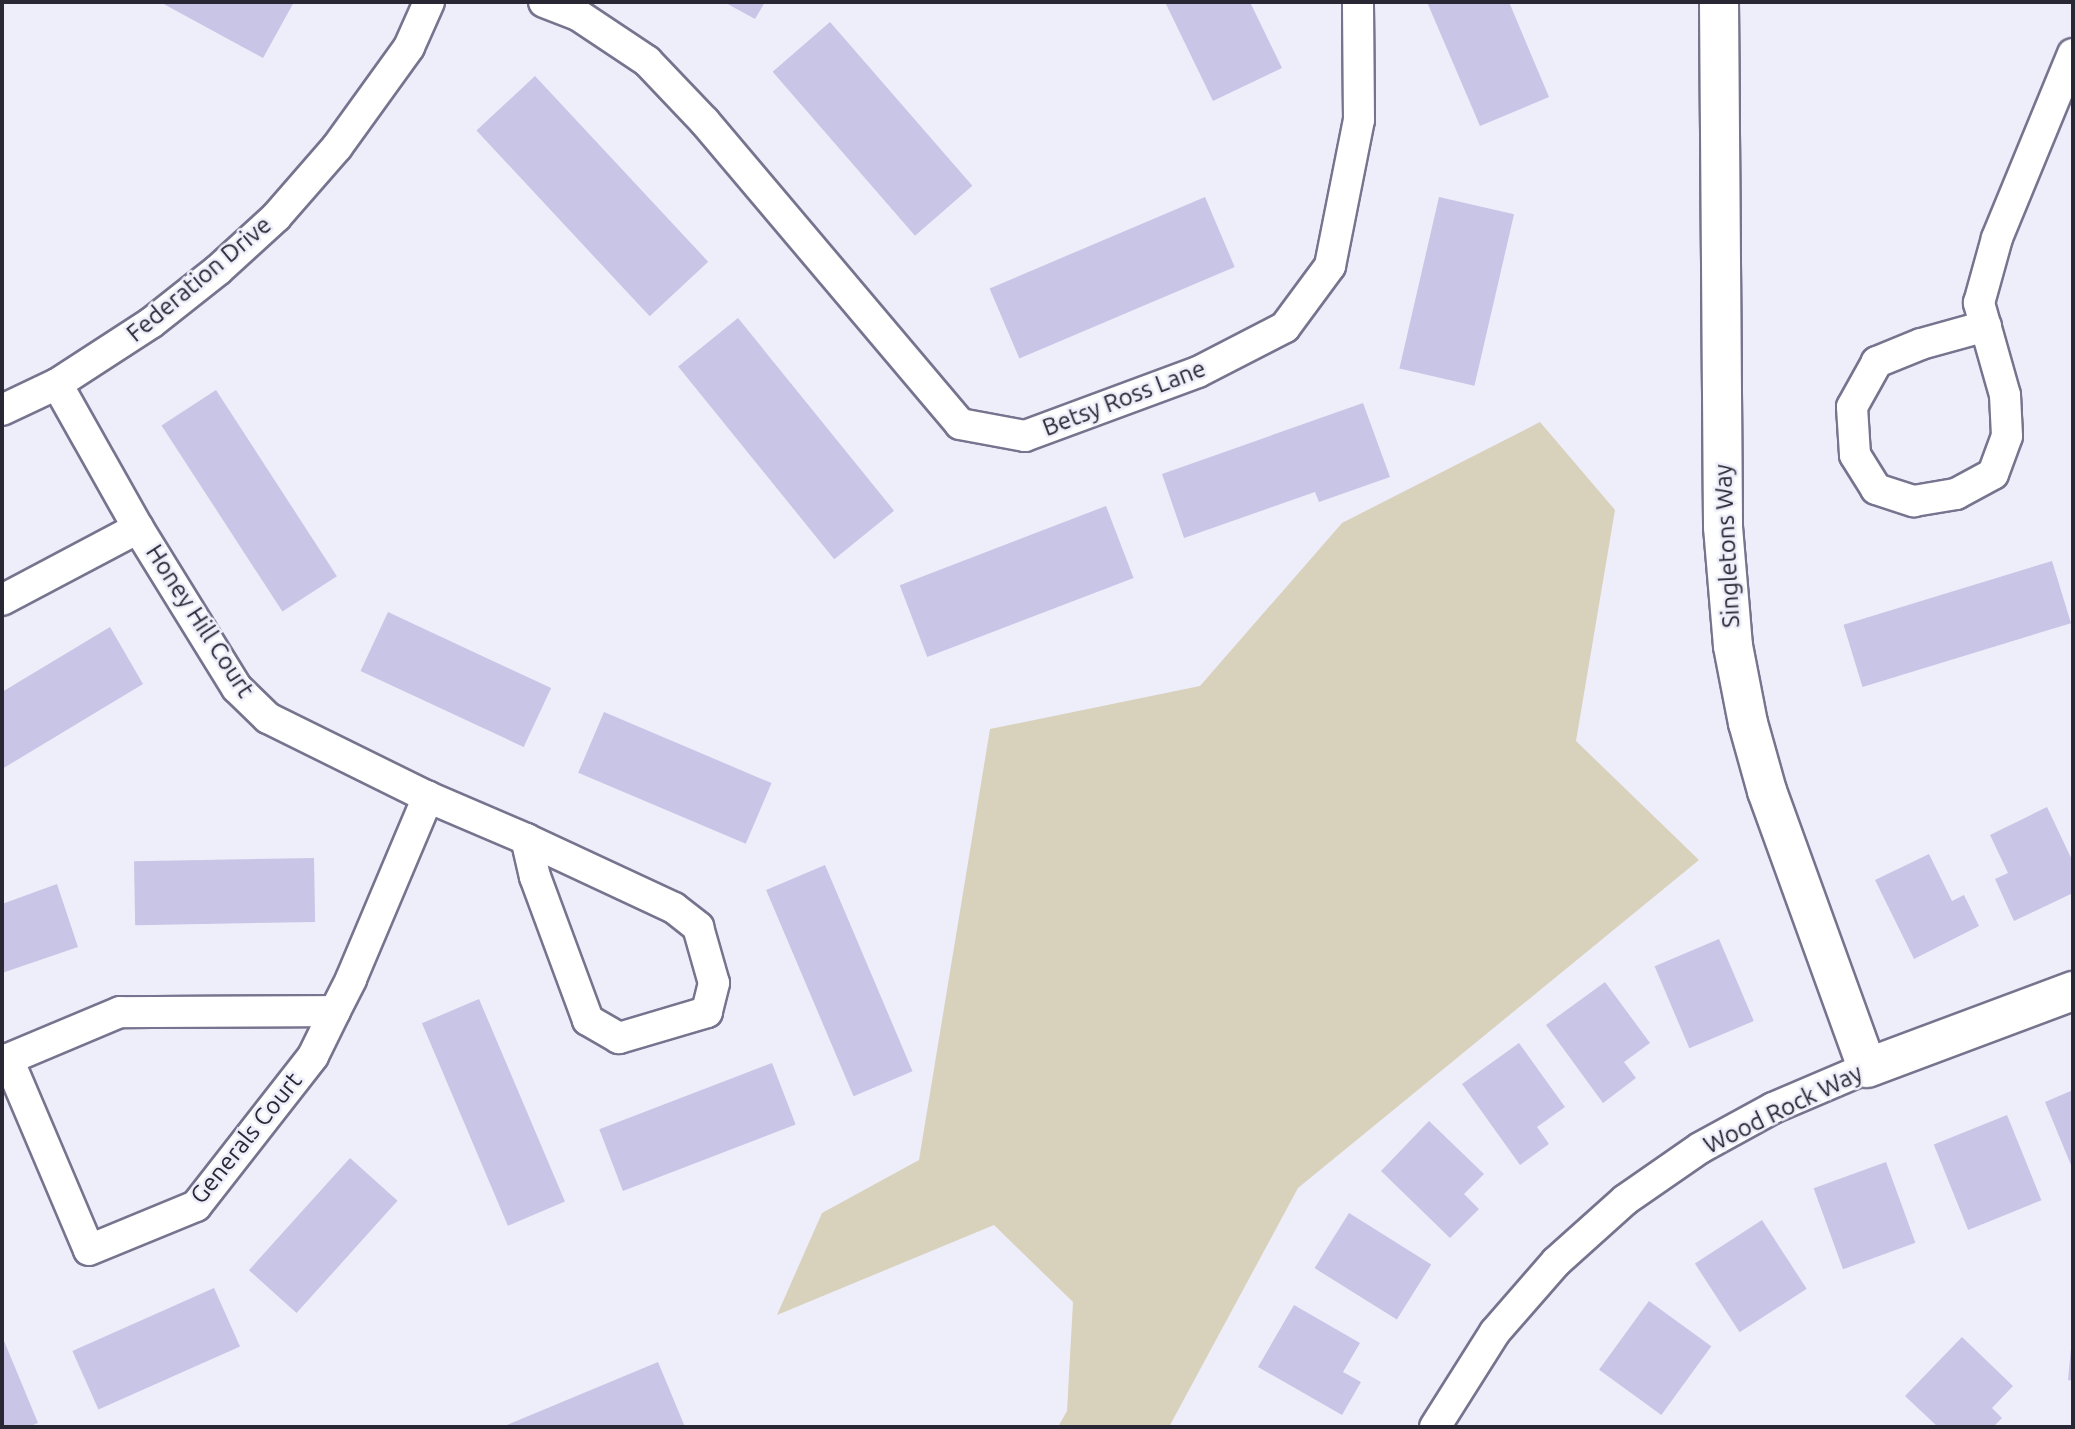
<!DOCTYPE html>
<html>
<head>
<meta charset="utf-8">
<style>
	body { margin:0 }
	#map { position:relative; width:2075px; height:1429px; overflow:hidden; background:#eeeefa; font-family:Ubuntu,sans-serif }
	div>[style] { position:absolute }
	.green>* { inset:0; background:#d8d1bc }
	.building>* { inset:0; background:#c8c5e6; transform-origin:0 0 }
	.roads { filter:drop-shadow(2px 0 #76748e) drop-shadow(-2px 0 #76748e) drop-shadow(0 2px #76748e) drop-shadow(0 -2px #76748e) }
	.minor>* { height:30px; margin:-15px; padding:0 15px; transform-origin:15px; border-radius:15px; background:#fff }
	.tertiary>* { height:38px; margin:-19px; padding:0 19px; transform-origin:19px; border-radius:19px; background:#fff }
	span { translate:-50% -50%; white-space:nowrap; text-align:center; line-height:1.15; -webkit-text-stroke:5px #eeeefa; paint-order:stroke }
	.street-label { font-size:24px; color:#282733 }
	.frame { position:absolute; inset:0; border:4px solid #282733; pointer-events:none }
</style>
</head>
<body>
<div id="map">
	<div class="green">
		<div style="clip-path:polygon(1540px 422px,1615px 510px,1576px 741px,1699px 860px,1298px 1188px,1169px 1427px,1058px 1427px,1067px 1411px,1073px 1302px,994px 1225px,777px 1315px,822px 1213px,919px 1160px,990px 729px,1200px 686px,1342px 523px)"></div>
	</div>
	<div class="building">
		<div style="clip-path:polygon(160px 2px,294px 2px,263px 58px)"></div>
		<div style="clip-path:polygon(724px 2px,765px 2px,755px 19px)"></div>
		<div style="clip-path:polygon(1165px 2px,1250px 2px,1282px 68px,1213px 101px)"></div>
		<div style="clip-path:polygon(1427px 2px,1509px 2px,1549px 97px,1480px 126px)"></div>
		<div style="left:830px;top:22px;width:217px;height:76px;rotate:49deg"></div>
		<div style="left:535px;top:76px;width:254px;height:80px;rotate:47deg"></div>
		<div style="left:1205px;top:197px;width:76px;height:234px;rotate:67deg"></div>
		<div style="left:1439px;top:197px;width:77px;height:176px;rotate:13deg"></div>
		<div style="left:738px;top:318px;width:248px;height:77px;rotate:51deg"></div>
		<div style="left:216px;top:390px;width:222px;height:65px;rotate:57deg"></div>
		<div style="clip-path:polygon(1363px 403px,1390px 477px,1319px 502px,1315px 492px,1184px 538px,1162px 474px)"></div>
		<div style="left:1106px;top:506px;width:77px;height:221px;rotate:69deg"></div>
		<div style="left:2052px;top:561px;width:65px;height:218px;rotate:73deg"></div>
		<div style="left:388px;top:612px;width:180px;height:65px;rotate:25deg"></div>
		<div style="clip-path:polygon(110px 627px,143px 684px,2px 769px,2px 692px)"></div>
		<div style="left:604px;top:712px;width:182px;height:66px;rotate:23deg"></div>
		<div style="clip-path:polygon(2047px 807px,2073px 862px,2073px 893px,2014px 921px,1995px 879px,2008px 873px,1990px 835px)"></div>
		<div style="clip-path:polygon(1929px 854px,1952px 901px,1964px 895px,1979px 926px,1914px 959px,1875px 880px)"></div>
		<div style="left:314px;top:858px;width:64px;height:180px;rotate:89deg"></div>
		<div style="left:825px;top:865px;width:224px;height:64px;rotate:67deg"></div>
		<div style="clip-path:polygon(57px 884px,78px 947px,2px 973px,2px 904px)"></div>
		<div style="left:1719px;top:939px;width:89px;height:70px;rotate:67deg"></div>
		<div style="clip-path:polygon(1605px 982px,1650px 1043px,1624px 1062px,1636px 1078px,1603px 1103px,1546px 1025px)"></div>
		<div style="left:479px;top:999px;width:220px;height:62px;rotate:67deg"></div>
		<div style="clip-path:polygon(1519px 1043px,1565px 1107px,1537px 1127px,1549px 1144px,1520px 1165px,1462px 1084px)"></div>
		<div style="left:772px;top:1063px;width:66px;height:185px;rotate:69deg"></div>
		<div style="clip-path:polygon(2073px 1090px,2073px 1170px,2045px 1102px)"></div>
		<div style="left:2007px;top:1115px;width:92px;height:79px;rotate:68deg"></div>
		<div style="clip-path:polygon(1429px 1121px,1484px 1174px,1464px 1194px,1479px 1209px,1450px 1238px,1381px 1171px)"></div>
		<div style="left:350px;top:1158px;width:64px;height:151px;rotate:42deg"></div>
		<div style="left:1886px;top:1162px;width:86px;height:77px;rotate:70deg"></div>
		<div style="left:1349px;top:1213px;width:97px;height:65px;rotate:32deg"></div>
		<div style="left:1762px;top:1220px;width:82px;height:80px;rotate:57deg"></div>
		<div style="left:214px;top:1288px;width:64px;height:155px;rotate:66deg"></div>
		<div style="left:1649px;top:1301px;width:77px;height:85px;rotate:36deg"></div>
		<div style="clip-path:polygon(1294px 1305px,1360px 1343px,1343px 1372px,1361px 1382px,1342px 1415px,1258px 1367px)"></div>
		<div style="clip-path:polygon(2px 1336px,38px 1423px,27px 1427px,2px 1427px)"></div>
		<div style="clip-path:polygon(1962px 1337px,2013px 1386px,1992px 1408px,2002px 1418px,1993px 1427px,1938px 1427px,1905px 1396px)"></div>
		<div style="clip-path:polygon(2071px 1348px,2073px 1348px,2073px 1381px,2068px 1380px)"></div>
		<div style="clip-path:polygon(658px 1362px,685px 1427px,502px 1427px)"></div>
	</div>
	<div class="roads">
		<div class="minor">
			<div style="left:544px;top:2px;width:36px;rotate:21deg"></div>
			<div style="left:578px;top:15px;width:83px;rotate:33.7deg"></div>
			<div style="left:647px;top:61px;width:84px;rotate:46.4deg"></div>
			<div style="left:705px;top:122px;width:395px;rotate:49.8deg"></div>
			<div style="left:960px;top:424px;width:66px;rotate:10.5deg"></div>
			<div style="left:1025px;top:436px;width:184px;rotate:-20.3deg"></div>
			<div style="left:1198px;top:372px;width:98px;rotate:-27.3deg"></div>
			<div style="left:1285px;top:327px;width:76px;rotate:-53.6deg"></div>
			<div style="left:1330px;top:266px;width:149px;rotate:-78.8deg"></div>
			<div style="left:1359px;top:120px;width:118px;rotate:-90.5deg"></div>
			<div style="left:1986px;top:326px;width:67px;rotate:164.5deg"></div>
			<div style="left:1921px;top:344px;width:48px;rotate:157.8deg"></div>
			<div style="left:1877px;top:362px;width:51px;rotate:119.1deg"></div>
			<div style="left:1852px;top:407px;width:48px;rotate:86.4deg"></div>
			<div style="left:1855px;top:455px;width:40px;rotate:58deg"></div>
			<div style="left:1876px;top:489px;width:40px;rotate:18deg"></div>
			<div style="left:1914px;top:501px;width:43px;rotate:-9.5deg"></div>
			<div style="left:1956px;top:494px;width:42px;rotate:-28.4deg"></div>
			<div style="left:1993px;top:474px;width:40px;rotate:-69.8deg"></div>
			<div style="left:2007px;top:436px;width:41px;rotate:-92.8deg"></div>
			<div style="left:2005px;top:395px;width:96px;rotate:-105.8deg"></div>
			<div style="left:1979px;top:303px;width:67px;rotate:-74.5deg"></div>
			<div style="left:1997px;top:238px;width:199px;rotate:-67.6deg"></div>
			<div style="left:57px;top:384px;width:165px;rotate:60.6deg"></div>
			<div style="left:138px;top:528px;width:188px;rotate:58.3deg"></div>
			<div style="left:237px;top:688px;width:43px;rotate:44.1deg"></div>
			<div style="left:268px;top:718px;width:178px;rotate:26.3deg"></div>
			<div style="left:428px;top:797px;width:107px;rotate:23.2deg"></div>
			<div style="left:526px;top:839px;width:163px;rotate:25deg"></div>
			<div style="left:674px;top:908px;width:31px;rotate:38deg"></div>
			<div style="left:698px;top:927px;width:58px;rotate:74.1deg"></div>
			<div style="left:714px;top:983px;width:30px;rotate:104deg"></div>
			<div style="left:707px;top:1012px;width:92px;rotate:163.5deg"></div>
			<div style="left:619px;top:1038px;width:36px;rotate:-150deg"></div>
			<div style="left:588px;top:1020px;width:153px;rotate:-110.3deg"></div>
			<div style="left:535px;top:877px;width:39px;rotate:-103deg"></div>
			<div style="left:2px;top:410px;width:61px;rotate:-25.3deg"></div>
			<div style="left:57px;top:384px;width:112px;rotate:-33deg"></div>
			<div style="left:151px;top:323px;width:85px;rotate:-38.3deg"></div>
			<div style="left:218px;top:270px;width:79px;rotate:-42.4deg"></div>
			<div style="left:276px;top:217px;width:93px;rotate:-48.9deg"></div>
			<div style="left:337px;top:147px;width:123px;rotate:-54.2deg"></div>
			<div style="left:409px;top:47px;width:49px;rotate:-66deg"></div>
			<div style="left:2px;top:600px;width:154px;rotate:-27.9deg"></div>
			<div style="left:335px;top:1011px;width:215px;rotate:179.7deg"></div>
			<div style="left:120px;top:1012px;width:121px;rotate:157.2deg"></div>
			<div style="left:8px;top:1059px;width:207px;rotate:67deg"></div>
			<div style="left:89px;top:1250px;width:116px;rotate:-22.4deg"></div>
			<div style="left:196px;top:1206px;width:190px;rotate:-52deg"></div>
			<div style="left:313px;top:1056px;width:50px;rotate:-63.9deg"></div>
			<div style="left:335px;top:1011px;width:36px;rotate:-63deg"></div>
			<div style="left:351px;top:979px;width:198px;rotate:-67.1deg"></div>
			<div style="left:1435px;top:1427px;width:112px;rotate:-57.7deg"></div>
			<div style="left:1495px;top:1332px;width:93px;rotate:-48.9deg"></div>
			<div style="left:1556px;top:1262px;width:93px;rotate:-41.9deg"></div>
			<div style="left:1625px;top:1200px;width:91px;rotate:-34.7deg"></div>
			<div style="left:1700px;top:1148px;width:83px;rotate:-28.7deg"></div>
			<div style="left:1773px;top:1108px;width:102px;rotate:-23.1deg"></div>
		</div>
		<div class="tertiary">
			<div style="left:1719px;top:2px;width:525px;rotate:89.56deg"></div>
			<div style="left:1723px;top:527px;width:119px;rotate:85.2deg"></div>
			<div style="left:1733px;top:646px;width:78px;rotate:79deg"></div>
			<div style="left:1748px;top:723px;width:71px;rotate:74.4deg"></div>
			<div style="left:1767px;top:791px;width:294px;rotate:70.1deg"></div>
			<div style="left:1867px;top:1068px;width:220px;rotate:-20.5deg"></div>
		</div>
	</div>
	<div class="street-label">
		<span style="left:199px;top:279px;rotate:-40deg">Federation Drive</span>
		<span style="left:1124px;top:398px;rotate:-21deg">Betsy Ross Lane</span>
		<span style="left:1727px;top:546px;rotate:-93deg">Singletons Way</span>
		<span style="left:200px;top:621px;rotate:57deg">Honey Hill Court</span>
		<span style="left:1783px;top:1109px;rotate:-26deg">Wood Rock Way</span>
		<span style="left:246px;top:1138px;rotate:-51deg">Generals Court</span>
	</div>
	<div class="frame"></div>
</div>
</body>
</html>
